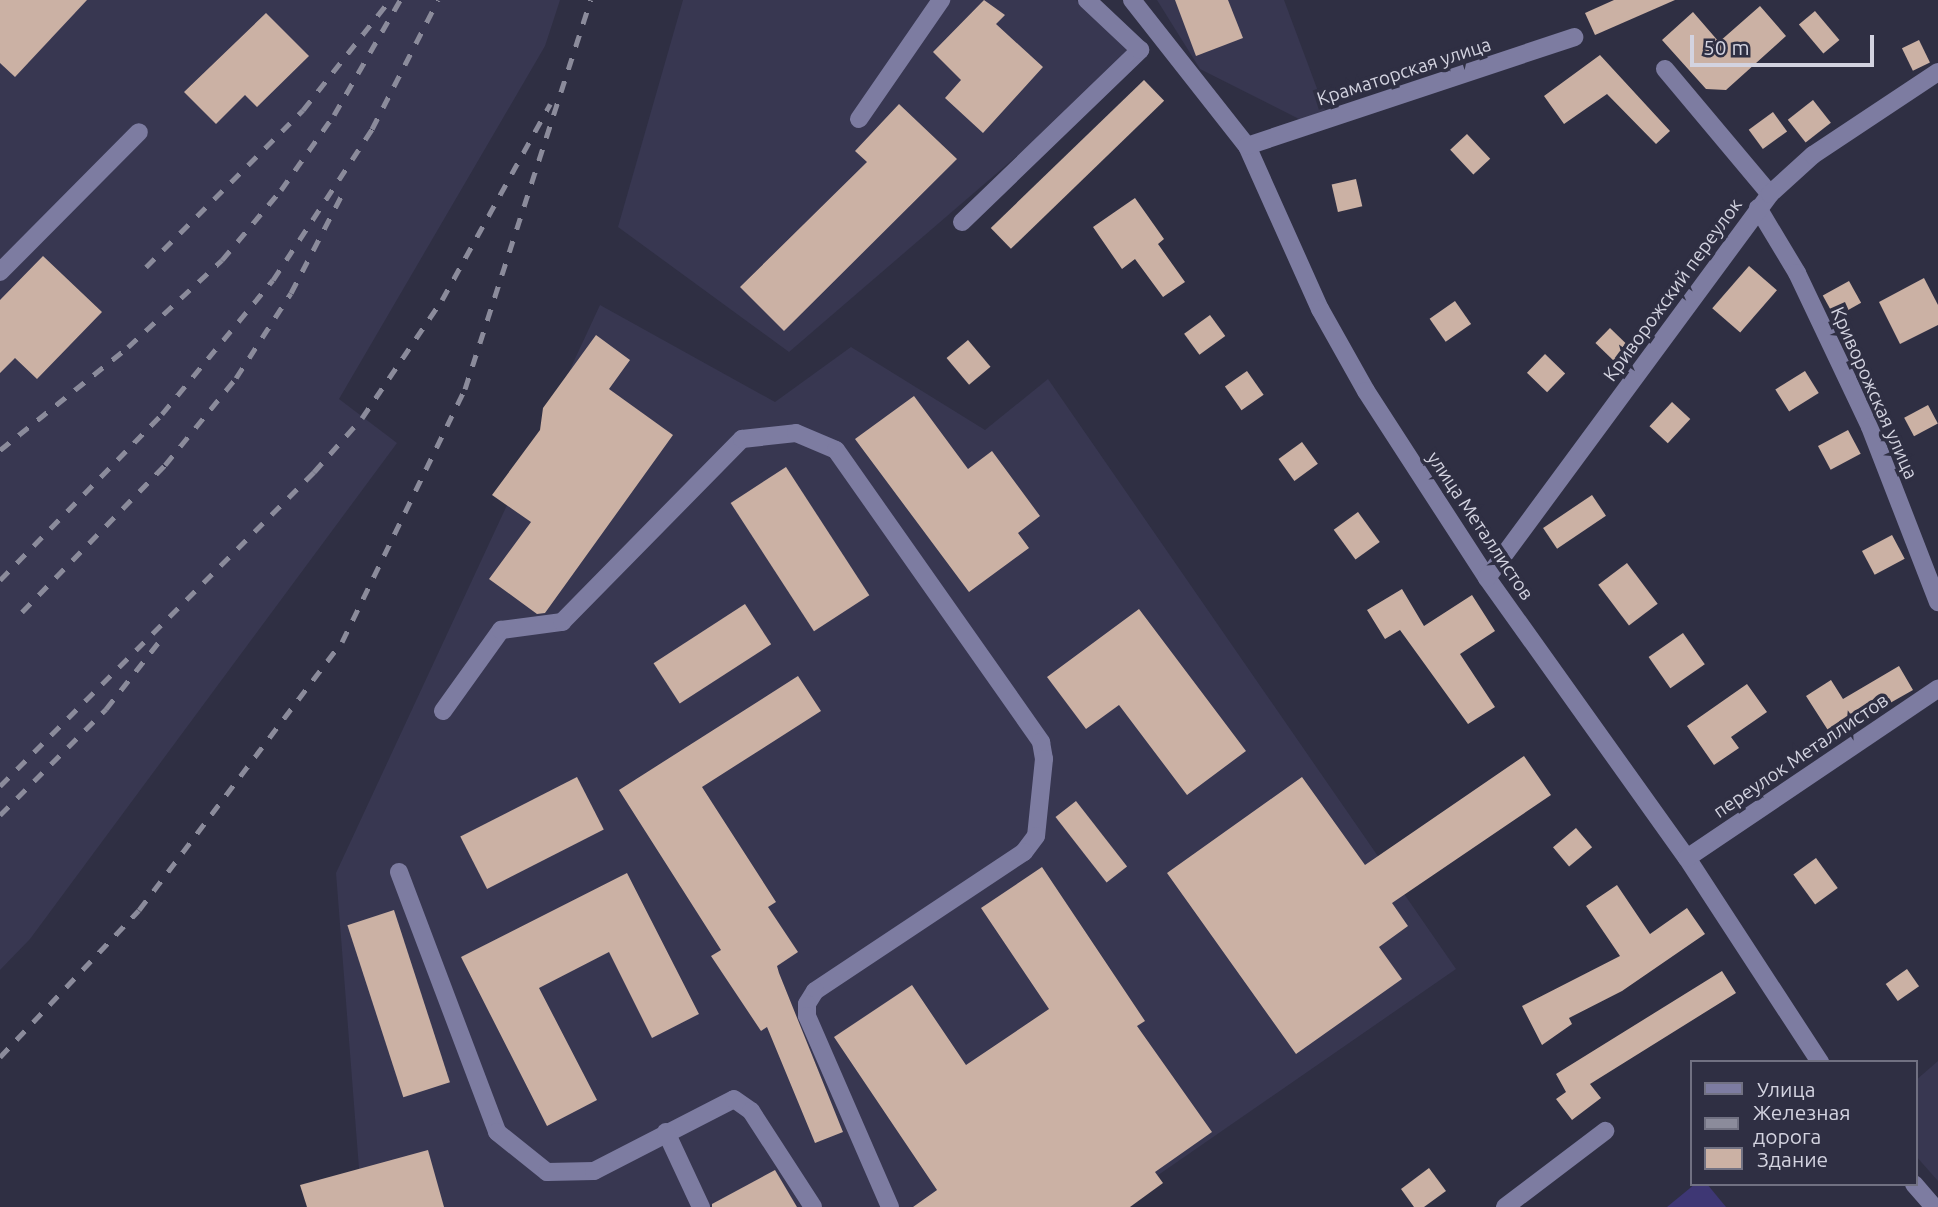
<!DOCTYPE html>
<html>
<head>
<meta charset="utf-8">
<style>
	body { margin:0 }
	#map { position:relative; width:1938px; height:1207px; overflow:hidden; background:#2f2f43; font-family:Ubuntu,sans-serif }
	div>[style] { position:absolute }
	.built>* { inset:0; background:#383751 }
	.green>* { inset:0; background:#3e3774 }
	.building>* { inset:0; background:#cbb1a4; transform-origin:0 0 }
	.minor>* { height:18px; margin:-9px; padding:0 9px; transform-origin:9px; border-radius:9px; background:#7d7ca1 }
	.rail>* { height:5px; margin-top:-2.5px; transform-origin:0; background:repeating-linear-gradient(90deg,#8b8b9b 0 12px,transparent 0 24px) }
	span { translate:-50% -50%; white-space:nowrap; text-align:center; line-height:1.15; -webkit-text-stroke:7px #2f2f43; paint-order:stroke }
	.street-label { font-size:19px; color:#d3d3e0 }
	.legend { position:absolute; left:1690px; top:1060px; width:228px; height:126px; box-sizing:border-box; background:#2f2f43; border:2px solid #717182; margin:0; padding:9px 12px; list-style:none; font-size:21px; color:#d3d3e0 }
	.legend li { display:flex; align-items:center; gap:14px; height:35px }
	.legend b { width:35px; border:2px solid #717182 }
	.scale { position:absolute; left:1690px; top:35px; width:184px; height:32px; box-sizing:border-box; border:4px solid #d3d3e0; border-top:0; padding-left:9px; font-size:21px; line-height:24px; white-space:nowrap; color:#d3d3e0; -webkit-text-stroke:5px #2f2f43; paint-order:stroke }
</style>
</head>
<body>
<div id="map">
	<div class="built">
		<div style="clip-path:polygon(0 0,560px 0,545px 46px,339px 399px,397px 443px,30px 939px,0 970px)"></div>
		<div style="clip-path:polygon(683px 0,1076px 0,1140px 50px,789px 352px,618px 227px)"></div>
		<div style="clip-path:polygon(1157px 0,1284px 0,1325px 110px,1301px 120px,1200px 69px)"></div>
		<div style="clip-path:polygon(600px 305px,775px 402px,851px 347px,985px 430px,1048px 379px,1456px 969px,1112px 1207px,362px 1207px,336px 873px)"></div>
		<div style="clip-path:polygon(1938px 1061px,1938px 1181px,1915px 1155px,1915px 1081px)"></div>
	</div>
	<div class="green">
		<div style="clip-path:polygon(1695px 1184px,1707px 1184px,1726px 1207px,1667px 1207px)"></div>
	</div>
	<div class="building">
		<div style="clip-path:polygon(0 0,87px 0,15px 77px,0 63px)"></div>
		<div style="clip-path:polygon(984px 0,1005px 15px,996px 24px,1043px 67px,983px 133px,945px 98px,961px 80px,933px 52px)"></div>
		<div style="clip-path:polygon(1175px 0,1228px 0,1243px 38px,1196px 56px)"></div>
		<div style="clip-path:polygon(1614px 0,1675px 0,1595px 35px,1585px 13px)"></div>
		<div style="clip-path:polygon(1760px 6px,1786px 36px,1726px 90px,1706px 89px,1662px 40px,1693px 12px,1719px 42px)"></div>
		<div style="left:1815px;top:11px;width:38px;height:21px;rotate:50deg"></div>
		<div style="clip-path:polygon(266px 13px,309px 56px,257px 107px,245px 95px,216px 124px,184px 92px)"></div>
		<div style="left:1919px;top:40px;width:25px;height:19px;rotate:64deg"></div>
		<div style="clip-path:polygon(1600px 55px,1670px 131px,1656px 144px,1607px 94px,1564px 124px,1544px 96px)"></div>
		<div style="left:1144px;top:80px;width:29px;height:213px;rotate:46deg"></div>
		<div style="left:1813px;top:100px;width:29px;height:32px;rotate:52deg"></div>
		<div style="clip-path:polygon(899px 104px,957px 159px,784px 331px,740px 287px,867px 162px,855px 151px)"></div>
		<div style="left:1773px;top:112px;width:24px;height:30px;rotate:54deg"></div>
		<div style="left:1467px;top:134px;width:34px;height:23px;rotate:47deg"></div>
		<div style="left:1356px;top:179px;width:28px;height:25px;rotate:77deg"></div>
		<div style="clip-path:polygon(1135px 198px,1164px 239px,1158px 244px,1185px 282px,1163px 297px,1135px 259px,1122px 269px,1093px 227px)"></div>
		<div style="clip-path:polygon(43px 256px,102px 312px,37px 379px,15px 358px,0 373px,0 300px)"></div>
		<div style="left:1749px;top:266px;width:37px;height:56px;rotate:41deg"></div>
		<div style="clip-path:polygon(1924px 278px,1938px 305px,1938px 325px,1900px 344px,1879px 302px)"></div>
		<div style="left:1849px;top:281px;width:25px;height:30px;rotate:61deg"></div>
		<div style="left:1455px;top:301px;width:28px;height:31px;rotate:55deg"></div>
		<div style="left:1210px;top:315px;width:26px;height:32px;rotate:54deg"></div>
		<div style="left:1610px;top:328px;width:29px;height:21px;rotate:44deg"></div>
		<div style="clip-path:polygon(596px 335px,630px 360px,609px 389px,673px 435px,545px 613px,537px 614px,489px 579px,531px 522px,492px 495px,540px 430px,543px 408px)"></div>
		<div style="left:968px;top:340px;width:35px;height:28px;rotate:50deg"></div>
		<div style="left:1545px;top:354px;width:28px;height:26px;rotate:44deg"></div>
		<div style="left:1247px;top:371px;width:29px;height:27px;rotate:55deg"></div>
		<div style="left:1805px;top:371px;width:26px;height:35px;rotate:58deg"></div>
		<div style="clip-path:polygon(914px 396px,968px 469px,992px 451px,1040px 516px,1018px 533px,1029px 548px,969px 592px,855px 439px)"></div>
		<div style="left:1672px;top:402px;width:25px;height:33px;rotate:43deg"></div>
		<div style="left:1928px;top:405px;width:21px;height:27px;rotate:62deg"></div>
		<div style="left:1848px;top:430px;width:27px;height:34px;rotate:62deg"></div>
		<div style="left:1302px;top:442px;width:27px;height:29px;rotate:54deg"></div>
		<div style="left:786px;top:467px;width:153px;height:66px;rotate:57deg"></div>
		<div style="left:1592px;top:495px;width:25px;height:59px;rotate:56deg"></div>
		<div style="left:1358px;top:512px;width:37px;height:30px;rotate:54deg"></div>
		<div style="left:1892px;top:535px;width:27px;height:34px;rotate:62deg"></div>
		<div style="left:1627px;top:563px;width:51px;height:36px;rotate:53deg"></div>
		<div style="clip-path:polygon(1402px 589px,1424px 626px,1472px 595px,1495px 631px,1460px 654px,1495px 707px,1468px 724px,1400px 630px,1385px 639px,1367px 610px)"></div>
		<div style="left:745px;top:604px;width:48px;height:109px;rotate:57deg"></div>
		<div style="clip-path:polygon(1139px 609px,1246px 751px,1187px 795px,1119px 705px,1086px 729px,1047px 677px)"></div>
		<div style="left:1683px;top:633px;width:38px;height:42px;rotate:55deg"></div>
		<div style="clip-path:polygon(1899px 666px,1913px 690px,1883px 707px,1881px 703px,1831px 735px,1806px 696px,1831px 680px,1843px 699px)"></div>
		<div style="clip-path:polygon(798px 676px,821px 711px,702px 787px,776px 902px,768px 907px,798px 952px,777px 966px,779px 973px,843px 1132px,815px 1143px,767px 1027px,761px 1031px,711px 956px,721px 950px,619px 790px)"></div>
		<div style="clip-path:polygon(1747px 684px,1767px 712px,1731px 737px,1739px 748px,1714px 765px,1687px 726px)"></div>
		<div style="clip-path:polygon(1524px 756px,1551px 795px,1392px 903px,1408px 926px,1379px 947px,1402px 979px,1296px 1054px,1167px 873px,1302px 777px,1365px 865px)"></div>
		<div style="left:577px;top:777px;width:59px;height:131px;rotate:63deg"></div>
		<div style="left:1076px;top:801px;width:83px;height:26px;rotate:52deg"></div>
		<div style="left:1576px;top:828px;width:25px;height:30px;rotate:50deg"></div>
		<div style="left:1816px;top:858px;width:37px;height:28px;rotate:54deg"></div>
		<div style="clip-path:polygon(1042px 867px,1145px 1021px,1137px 1026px,1212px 1132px,1155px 1172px,1163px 1183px,1130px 1207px,913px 1207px,937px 1190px,834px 1037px,912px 985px,966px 1065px,1049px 1009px,981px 908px)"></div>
		<div style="clip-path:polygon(627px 873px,699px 1014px,652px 1038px,609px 952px,539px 988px,597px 1100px,547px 1126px,461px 957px)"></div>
		<div style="clip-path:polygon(1617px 885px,1650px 934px,1687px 908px,1705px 934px,1622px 991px,1569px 1018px,1572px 1024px,1542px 1045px,1522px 1006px,1620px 956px,1586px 906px)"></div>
		<div style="left:394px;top:910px;width:181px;height:49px;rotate:72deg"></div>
		<div style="left:1907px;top:969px;width:21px;height:26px;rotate:55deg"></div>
		<div style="clip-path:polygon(1722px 971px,1736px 993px,1590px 1084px,1601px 1098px,1572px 1120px,1556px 1099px,1566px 1092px,1556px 1074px)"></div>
		<div style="clip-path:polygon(428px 1150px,444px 1207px,307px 1207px,300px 1185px)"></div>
		<div style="clip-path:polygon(1429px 1168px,1446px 1191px,1424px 1207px,1414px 1207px,1401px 1189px)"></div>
		<div style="clip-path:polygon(775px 1170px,797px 1207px,712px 1207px,712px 1204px)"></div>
	</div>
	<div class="minor">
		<div style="left:1132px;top:0;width:186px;rotate:51.8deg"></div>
		<div style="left:1247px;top:146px;width:179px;rotate:65.9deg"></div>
		<div style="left:1320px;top:309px;width:94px;rotate:60.7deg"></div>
		<div style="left:1366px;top:391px;width:223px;rotate:57.1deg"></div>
		<div style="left:1487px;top:578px;width:344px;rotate:54.5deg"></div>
		<div style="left:1687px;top:858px;width:244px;rotate:56.9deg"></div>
		<div style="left:1665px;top:69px;width:163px;rotate:50deg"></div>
		<div style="left:859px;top:119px;width:145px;rotate:-55.4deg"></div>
		<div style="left:1247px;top:146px;width:345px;rotate:-18.4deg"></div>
		<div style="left:1758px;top:208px;width:76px;rotate:59deg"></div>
		<div style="left:1797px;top:273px;width:170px;rotate:64.6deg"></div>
		<div style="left:1870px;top:427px;width:188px;rotate:68.8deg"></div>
		<div style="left:962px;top:222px;width:248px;rotate:-44deg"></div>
		<div style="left:1140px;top:50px;width:73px;rotate:-136.7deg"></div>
		<div style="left:0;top:272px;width:197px;rotate:-45.2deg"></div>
		<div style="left:1487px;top:578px;width:477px;rotate:-53.6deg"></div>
		<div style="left:1770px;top:194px;width:58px;rotate:-42.2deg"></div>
		<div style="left:1813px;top:155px;width:150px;rotate:-33.6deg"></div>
		<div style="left:443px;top:711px;width:100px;rotate:-54.4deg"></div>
		<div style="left:501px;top:630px;width:62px;rotate:-7.5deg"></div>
		<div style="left:562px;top:622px;width:257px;rotate:-45.5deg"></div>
		<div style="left:742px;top:439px;width:54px;rotate:-6.3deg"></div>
		<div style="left:796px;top:433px;width:43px;rotate:23deg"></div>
		<div style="left:836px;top:450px;width:357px;rotate:54.9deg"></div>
		<div style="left:1041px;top:742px;width:17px;rotate:80deg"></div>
		<div style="left:1044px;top:759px;width:77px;rotate:95.9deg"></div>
		<div style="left:1036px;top:836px;width:20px;rotate:127deg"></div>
		<div style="left:1024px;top:852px;width:251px;rotate:146.4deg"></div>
		<div style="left:815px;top:991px;width:15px;rotate:122deg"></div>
		<div style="left:807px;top:1004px;width:12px;rotate:90deg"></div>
		<div style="left:807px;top:1016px;width:208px;rotate:66.5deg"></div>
		<div style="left:1687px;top:858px;width:303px;rotate:-34deg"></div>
		<div style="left:399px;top:872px;width:278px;rotate:69.3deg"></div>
		<div style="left:497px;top:1132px;width:64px;rotate:38.7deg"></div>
		<div style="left:547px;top:1172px;width:47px;rotate:-1.2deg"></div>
		<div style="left:594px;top:1171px;width:157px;rotate:-27.2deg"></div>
		<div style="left:734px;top:1099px;width:21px;rotate:35deg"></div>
		<div style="left:751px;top:1111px;width:114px;rotate:57.1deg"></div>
		<div style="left:666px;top:1132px;width:83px;rotate:65deg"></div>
		<div style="left:1914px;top:1184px;width:30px;rotate:49deg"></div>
		<div style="left:1505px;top:1207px;width:126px;rotate:-37.2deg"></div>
	</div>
	<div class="rail">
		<div style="left:146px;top:267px;width:222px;rotate:-45deg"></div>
		<div style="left:303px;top:110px;width:140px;rotate:-51.7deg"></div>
		<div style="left:0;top:450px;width:164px;rotate:-38.8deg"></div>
		<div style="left:128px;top:347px;width:128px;rotate:-42.8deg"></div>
		<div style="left:222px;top:260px;width:92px;rotate:-49.9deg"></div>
		<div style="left:281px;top:190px;width:92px;rotate:-54.8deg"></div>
		<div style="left:334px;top:115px;width:133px;rotate:-60.1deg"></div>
		<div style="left:0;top:580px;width:232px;rotate:-45.7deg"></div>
		<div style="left:162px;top:414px;width:174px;rotate:-50.4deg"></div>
		<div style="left:273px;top:280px;width:181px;rotate:-56.7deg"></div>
		<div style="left:372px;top:129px;width:145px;rotate:-62.9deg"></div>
		<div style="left:22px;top:612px;width:205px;rotate:-45.8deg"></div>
		<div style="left:165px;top:465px;width:112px;rotate:-50.8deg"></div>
		<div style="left:236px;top:378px;width:101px;rotate:-57.1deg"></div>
		<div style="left:291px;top:293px;width:119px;rotate:-62.6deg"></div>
		<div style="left:0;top:786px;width:444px;rotate:-45deg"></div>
		<div style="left:314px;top:472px;width:72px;rotate:-48.4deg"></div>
		<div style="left:362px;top:418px;width:143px;rotate:-55.9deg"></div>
		<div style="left:442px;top:300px;width:224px;rotate:-61.1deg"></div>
		<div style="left:0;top:815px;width:150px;rotate:-45deg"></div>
		<div style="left:106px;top:709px;width:95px;rotate:-51.8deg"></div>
		<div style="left:0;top:1057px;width:202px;rotate:-46.6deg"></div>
		<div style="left:139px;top:910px;width:336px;rotate:-52.9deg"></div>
		<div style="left:342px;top:642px;width:281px;rotate:-64.1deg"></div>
		<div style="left:465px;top:389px;width:409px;rotate:-72.1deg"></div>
	</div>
	<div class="street-label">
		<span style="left:1404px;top:72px;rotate:-18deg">Краматорская улица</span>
		<span style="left:1673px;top:290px;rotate:-54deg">Криворожский переулок</span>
		<span style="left:1874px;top:393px;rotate:66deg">Криворожская улица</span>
		<span style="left:1480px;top:526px;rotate:56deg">улица Металлистов</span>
		<span style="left:1801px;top:756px;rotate:-34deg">переулок Металлистов</span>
	</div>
	<ul class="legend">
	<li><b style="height:9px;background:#7d7ca1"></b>Улица</li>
	<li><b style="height:9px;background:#8b8b9b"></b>Железная дорога</li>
	<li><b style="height:19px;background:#cbb1a4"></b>Здание</li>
	</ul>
	<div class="scale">50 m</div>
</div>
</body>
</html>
